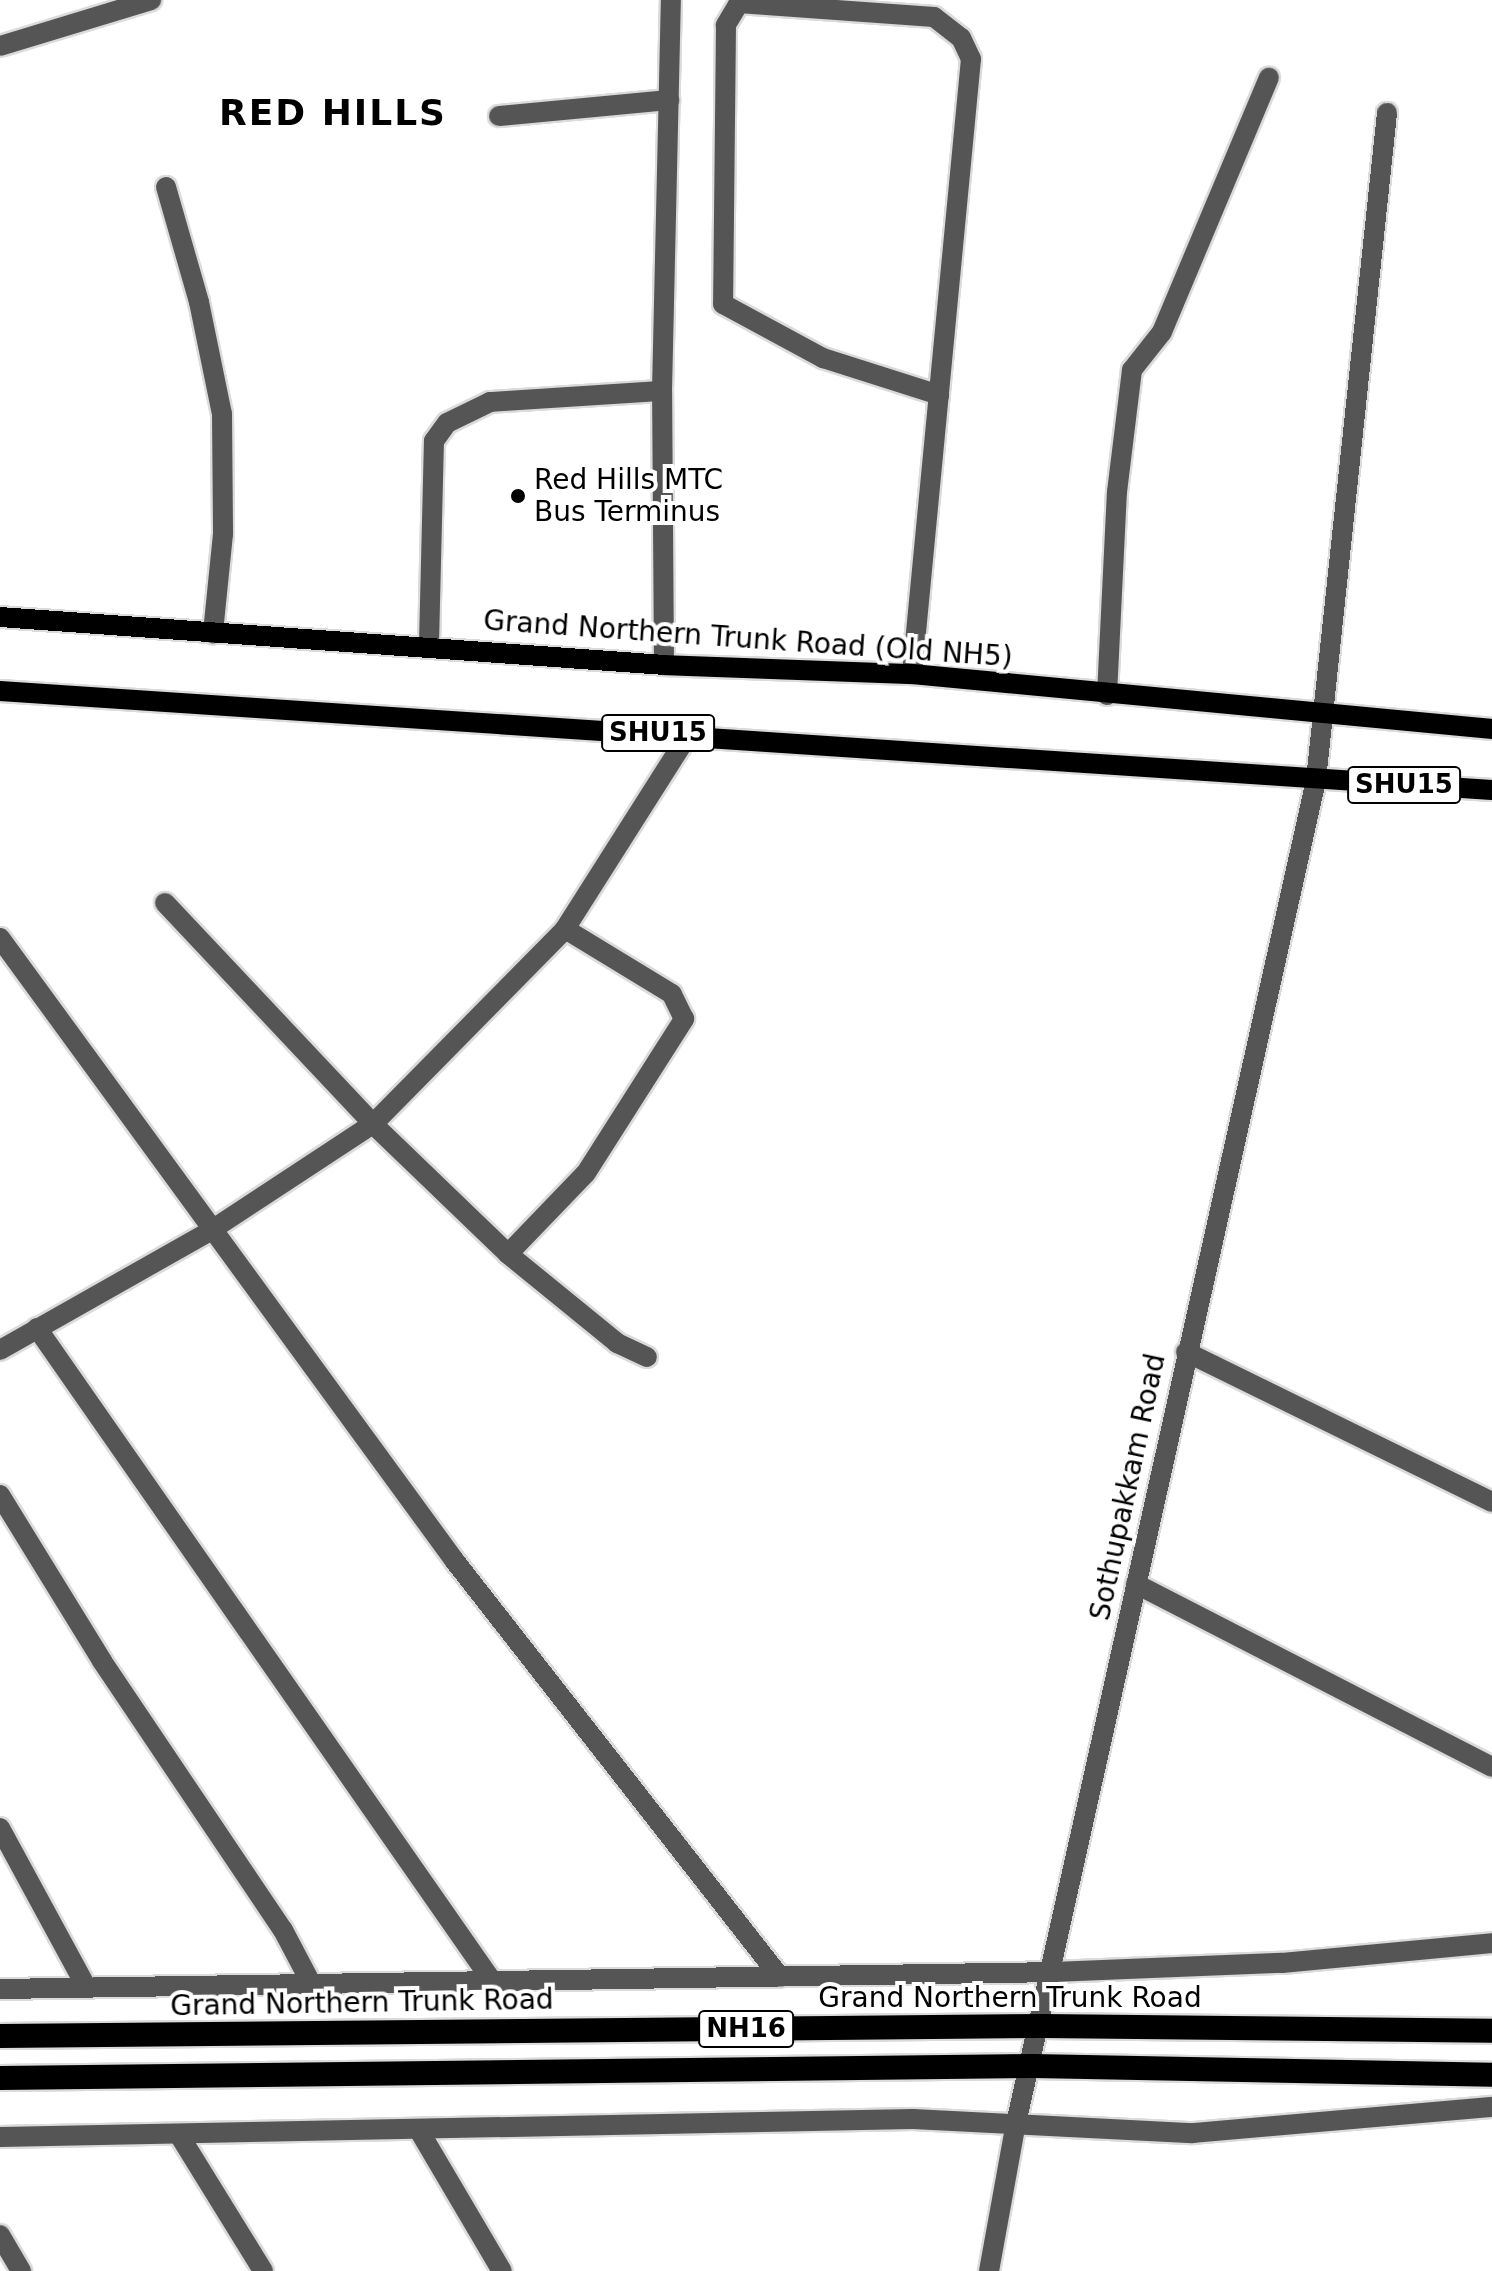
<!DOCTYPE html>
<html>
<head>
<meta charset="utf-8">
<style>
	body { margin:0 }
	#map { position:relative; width:1492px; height:2271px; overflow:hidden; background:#fff; font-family:"DejaVu Sans",sans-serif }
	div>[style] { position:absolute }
	.roads { filter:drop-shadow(2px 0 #dbdbdb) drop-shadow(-2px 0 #dbdbdb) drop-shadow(0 2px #dbdbdb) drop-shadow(0 -2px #dbdbdb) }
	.minor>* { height:20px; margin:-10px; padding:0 10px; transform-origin:10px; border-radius:10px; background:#555 }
	.major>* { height:20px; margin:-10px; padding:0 10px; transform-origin:10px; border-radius:10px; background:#000 }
	.highway>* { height:24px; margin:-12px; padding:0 12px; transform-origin:12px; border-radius:12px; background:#000 }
	.dots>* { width:22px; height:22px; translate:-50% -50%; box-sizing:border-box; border:4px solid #fff; border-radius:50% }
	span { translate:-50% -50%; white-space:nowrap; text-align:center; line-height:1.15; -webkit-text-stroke:8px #fff; paint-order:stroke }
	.shield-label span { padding:2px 6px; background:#fff; border:2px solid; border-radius:6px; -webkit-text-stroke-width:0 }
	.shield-label { font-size:26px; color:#000; font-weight:700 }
	.poi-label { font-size:28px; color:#000 }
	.left { translate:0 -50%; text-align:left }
	.street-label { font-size:28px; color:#000 }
	.district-label { font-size:36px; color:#000; font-weight:700; letter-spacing:2px }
</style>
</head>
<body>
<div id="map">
	<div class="roads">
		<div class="minor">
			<div style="left:0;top:46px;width:158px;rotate:-16.9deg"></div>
			<div style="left:499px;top:116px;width:171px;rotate:-5.4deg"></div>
			<div style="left:166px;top:187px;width:120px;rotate:74deg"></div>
			<div style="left:199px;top:302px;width:114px;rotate:78.4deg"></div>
			<div style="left:222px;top:414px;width:120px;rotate:89.5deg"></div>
			<div style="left:223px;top:534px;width:100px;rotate:95.8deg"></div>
			<div style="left:429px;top:644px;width:203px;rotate:-88.6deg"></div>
			<div style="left:434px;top:441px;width:22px;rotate:-54deg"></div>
			<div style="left:447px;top:423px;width:48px;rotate:-26deg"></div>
			<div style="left:490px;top:402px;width:172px;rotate:-3.7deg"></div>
			<div style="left:664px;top:665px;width:274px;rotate:-90.4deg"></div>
			<div style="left:662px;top:391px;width:391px;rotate:-88.7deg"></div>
			<div style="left:912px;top:674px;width:618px;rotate:-84.52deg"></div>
			<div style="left:971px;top:59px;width:23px;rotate:-115deg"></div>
			<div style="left:961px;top:38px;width:34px;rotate:-142deg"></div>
			<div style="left:934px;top:17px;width:196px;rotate:-175.9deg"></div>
			<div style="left:739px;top:3px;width:26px;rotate:121deg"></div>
			<div style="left:726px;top:25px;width:279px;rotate:90.6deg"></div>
			<div style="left:723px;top:304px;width:114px;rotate:28.4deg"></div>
			<div style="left:823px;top:358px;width:122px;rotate:17.7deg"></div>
			<div style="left:1107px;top:695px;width:203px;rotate:-87.2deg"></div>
			<div style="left:1117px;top:492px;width:123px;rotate:-83deg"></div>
			<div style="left:1132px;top:370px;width:48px;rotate:-51.7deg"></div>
			<div style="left:1162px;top:332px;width:276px;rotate:-67.2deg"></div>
			<div style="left:165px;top:903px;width:303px;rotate:46.7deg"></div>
			<div style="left:373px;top:1124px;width:187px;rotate:43.9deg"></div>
			<div style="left:508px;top:1254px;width:141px;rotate:39.2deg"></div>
			<div style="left:617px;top:1343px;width:33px;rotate:25deg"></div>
			<div style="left:0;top:938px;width:770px;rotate:53.87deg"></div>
			<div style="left:454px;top:1560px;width:529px;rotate:51.98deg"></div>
			<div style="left:508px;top:1254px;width:112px;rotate:-46.1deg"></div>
			<div style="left:586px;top:1173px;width:183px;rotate:-57.5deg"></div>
			<div style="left:684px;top:1019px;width:28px;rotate:-116deg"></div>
			<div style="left:672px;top:994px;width:125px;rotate:-148.7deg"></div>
			<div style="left:37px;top:1328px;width:792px;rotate:55.13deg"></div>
			<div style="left:0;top:1350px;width:241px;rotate:-29.5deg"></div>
			<div style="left:210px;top:1231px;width:195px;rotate:-33.3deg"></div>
			<div style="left:373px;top:1124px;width:274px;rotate:-45.4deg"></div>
			<div style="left:565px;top:929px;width:230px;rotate:-57.6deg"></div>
			<div style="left:1186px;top:1352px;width:341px;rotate:26.1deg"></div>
			<div style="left:0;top:1495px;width:195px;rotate:58.4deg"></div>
			<div style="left:102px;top:1661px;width:324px;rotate:56.1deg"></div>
			<div style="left:283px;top:1930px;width:60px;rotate:62.2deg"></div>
			<div style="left:1136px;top:1584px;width:400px;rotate:27.2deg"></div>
			<div style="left:0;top:1828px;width:182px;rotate:61.5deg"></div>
			<div style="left:0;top:1989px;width:1053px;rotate:-0.92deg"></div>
			<div style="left:1053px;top:1972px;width:229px;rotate:-2.3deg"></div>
			<div style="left:1282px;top:1963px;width:211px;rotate:-5.4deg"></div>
			<div style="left:420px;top:2132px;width:161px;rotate:59.5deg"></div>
			<div style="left:0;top:2137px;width:913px;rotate:-1.13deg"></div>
			<div style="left:913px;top:2119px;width:280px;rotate:2.9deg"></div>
			<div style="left:1193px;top:2133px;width:300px;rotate:-5deg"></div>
			<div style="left:181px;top:2138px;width:156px;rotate:58.3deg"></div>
			<div style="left:0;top:2235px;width:42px;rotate:59.7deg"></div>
			<div style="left:989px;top:2271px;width:145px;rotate:-79.7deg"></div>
			<div style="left:1015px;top:2128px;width:1381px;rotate:-77.41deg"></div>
			<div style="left:1316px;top:780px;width:671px;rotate:-83.92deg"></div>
		</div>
		<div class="major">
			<div style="left:0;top:617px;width:666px;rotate:4.13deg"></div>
			<div style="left:664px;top:665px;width:248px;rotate:2.1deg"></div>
			<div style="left:912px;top:674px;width:583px;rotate:5.42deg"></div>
			<div style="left:0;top:691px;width:1495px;rotate:3.8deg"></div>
		</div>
		<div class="highway">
			<div style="left:0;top:2036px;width:1042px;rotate:-0.55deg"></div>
			<div style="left:1042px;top:2026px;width:450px;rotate:0.6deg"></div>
			<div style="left:0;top:2078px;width:1033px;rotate:-0.67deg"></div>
			<div style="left:1033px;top:2066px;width:459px;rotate:1.1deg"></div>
		</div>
	</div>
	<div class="dots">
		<div style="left:518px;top:496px;background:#000"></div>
	</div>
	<div class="shield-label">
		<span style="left:658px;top:733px">SHU15</span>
		<span style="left:1404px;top:785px">SHU15</span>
		<span style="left:746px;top:2029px">NH16</span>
	</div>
	<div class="poi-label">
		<span class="left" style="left:534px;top:496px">Red Hills MTC<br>Bus Terminus</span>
	</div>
	<div class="street-label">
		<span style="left:748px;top:639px;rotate:4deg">Grand Northern Trunk Road (Old NH5)</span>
		<span style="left:1128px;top:1487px;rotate:-78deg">Sothupakkam Road</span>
		<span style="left:1010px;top:1998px">Grand Northern Trunk Road</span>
		<span style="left:362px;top:2003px;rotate:-1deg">Grand Northern Trunk Road</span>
	</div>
	<div class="district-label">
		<span style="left:333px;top:113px">RED HILLS</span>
	</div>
</div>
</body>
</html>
